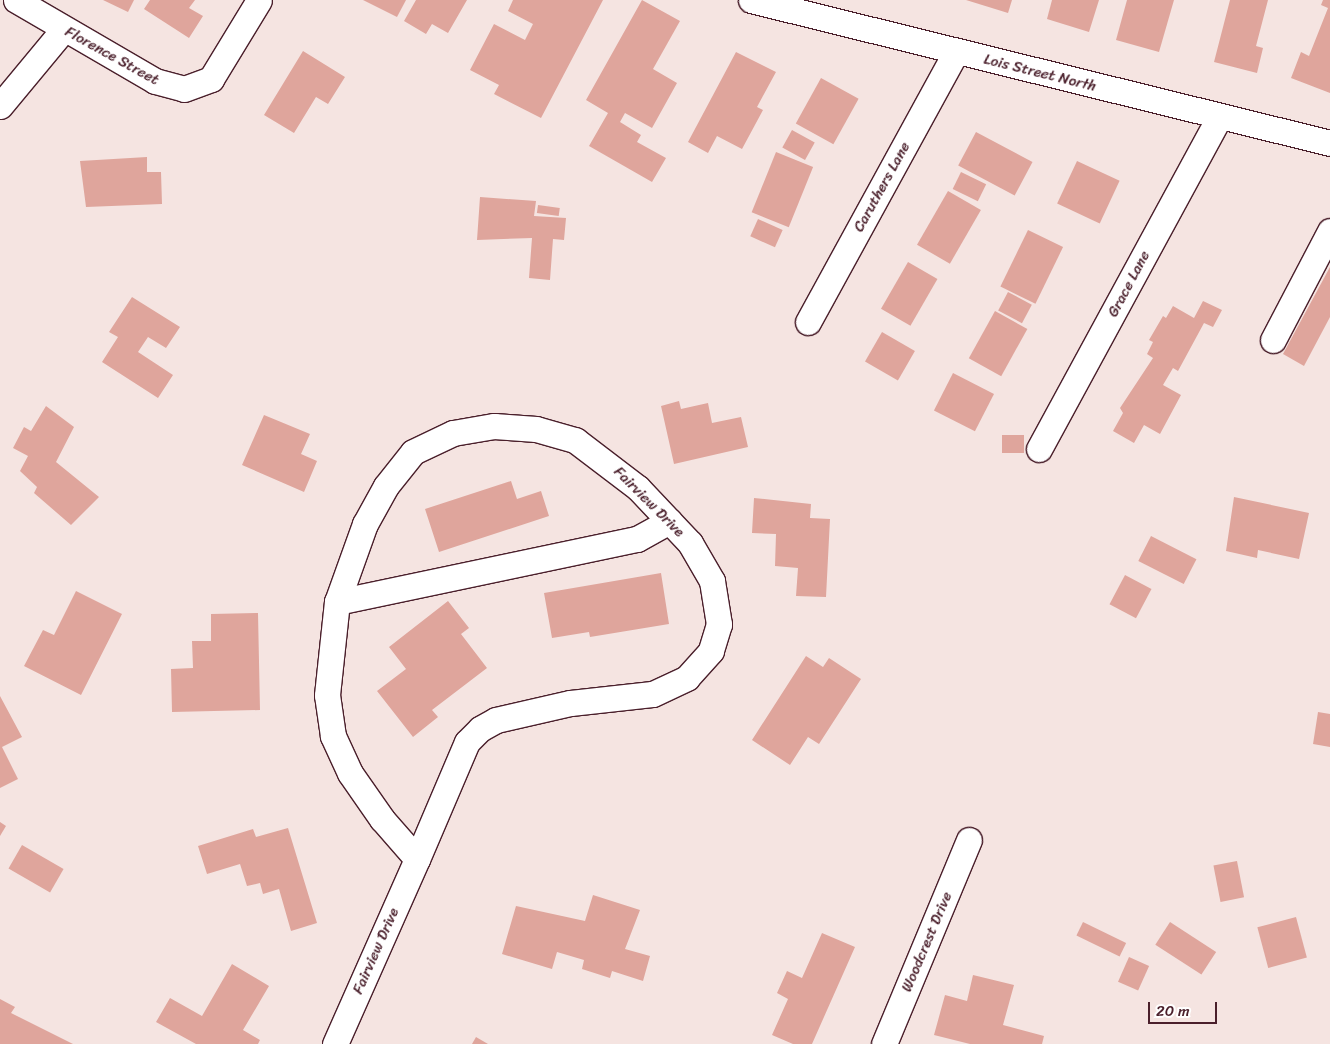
<!DOCTYPE html>
<html>
<head>
<meta charset="utf-8">
<style>
	body { margin:0 }
	#map { position:relative; width:1330px; height:1044px; overflow:hidden; background:#f5e4e1; font-family:Sriracha,sans-serif }
	div>[style] { position:absolute }
	.building>* { inset:0; background:#dfa59c; transform-origin:0 0 }
	.roads { filter:drop-shadow(1px 0 #4a1f2b) drop-shadow(-1px 0 #4a1f2b) drop-shadow(0 1px #4a1f2b) drop-shadow(0 -1px #4a1f2b) }
	.minor>* { height:25px; margin:-12.5px; padding:0 12.5px; transform-origin:12.5px; border-radius:12.5px; background:#fff }
	span { translate:-50% -50%; white-space:nowrap; text-align:center; line-height:1.15; -webkit-text-stroke:4px #fff; paint-order:stroke }
	.street-label { font-size:15px; color:#4a1f2b }
	.scale { position:absolute; left:1148px; top:1002px; width:69px; height:22px; box-sizing:border-box; border:2px solid #4a1f2b; border-top:0; padding-left:6px; font-size:15px; line-height:18px; white-space:nowrap; color:#4a1f2b; -webkit-text-stroke:4px #fff; paint-order:stroke }
</style>
</head>
<body>
<div id="map">
	<div class="building">
		<div style="clip-path:polygon(103px 0,134px 0,128px 12px)"></div>
		<div style="clip-path:polygon(150px 0,195px 0,189px 8px,203px 16px,189px 38px,144px 9px)"></div>
		<div style="clip-path:polygon(363px 0,406px 0,397px 17px)"></div>
		<div style="clip-path:polygon(416px 0,467px 0,448px 33px,432px 24px,426px 34px,404px 21px)"></div>
		<div style="clip-path:polygon(513px 0,603px 0,541px 118px,494px 94px,499px 85px,470px 70px,494px 24px,525px 40px,533px 24px,508px 11px)"></div>
		<div style="clip-path:polygon(642px 0,680px 21px,653px 69px,677px 83px,652px 128px,625px 113px,620px 122px,641px 135px,637px 142px,666px 158px,652px 182px,589px 146px,608px 113px,586px 100px)"></div>
		<div style="clip-path:polygon(966px 0,1012px 0,1008px 13px)"></div>
		<div style="clip-path:polygon(1052px 0,1099px 0,1089px 32px,1047px 19px)"></div>
		<div style="clip-path:polygon(1127px 0,1174px 0,1159px 52px,1116px 40px)"></div>
		<div style="clip-path:polygon(1230px 0,1268px 0,1256px 46px,1263px 48px,1257px 73px,1214px 62px)"></div>
		<div style="clip-path:polygon(1323px 0,1330px 0,1330px 93px,1291px 78px,1301px 52px,1309px 56px,1328px 8px,1321px 5px)"></div>
		<div style="clip-path:polygon(303px 51px,345px 77px,328px 104px,316px 97px,294px 133px,264px 115px)"></div>
		<div style="clip-path:polygon(736px 52px,776px 72px,757px 107px,763px 110px,742px 149px,717px 136px,708px 153px,688px 142px)"></div>
		<div style="left:821px;top:78px;width:43px;height:52px;rotate:29deg"></div>
		<div style="left:792px;top:130px;width:26px;height:20px;rotate:29deg"></div>
		<div style="left:976px;top:132px;width:64px;height:38px;rotate:28deg"></div>
		<div style="left:776px;top:152px;width:40px;height:65px;rotate:22deg"></div>
		<div style="clip-path:polygon(147px 157px,147px 172px,161px 172px,162px 204px,86px 207px,80px 161px)"></div>
		<div style="left:1077px;top:161px;width:47px;height:47px;rotate:25deg"></div>
		<div style="left:961px;top:172px;width:28px;height:19px;rotate:26deg"></div>
		<div style="left:948px;top:191px;width:38px;height:62px;rotate:30deg"></div>
		<div style="clip-path:polygon(480px 197px,536px 201px,534px 216px,566px 218px,564px 240px,553px 239px,550px 280px,529px 278px,532px 238px,477px 240px)"></div>
		<div style="left:538px;top:205px;width:22px;height:8px;rotate:8deg"></div>
		<div style="left:758px;top:219px;width:27px;height:19px;rotate:24deg"></div>
		<div style="left:1028px;top:230px;width:39px;height:63px;rotate:26deg"></div>
		<div style="left:908px;top:262px;width:34px;height:54px;rotate:30deg"></div>
		<div style="clip-path:polygon(1330px 267px,1330px 317px,1304px 366px,1283px 354px)"></div>
		<div style="left:1008px;top:292px;width:27px;height:21px;rotate:28deg"></div>
		<div style="clip-path:polygon(132px 297px,180px 327px,166px 348px,148px 337px,138px 352px,173px 375px,158px 398px,102px 362px,118px 337px,109px 332px)"></div>
		<div style="clip-path:polygon(1203px 301px,1222px 310px,1213px 327px,1204px 323px,1178px 371px,1173px 368px,1163px 385px,1181px 395px,1160px 434px,1144px 425px,1134px 443px,1113px 431px,1123px 413px,1120px 408px,1153px 358px,1147px 354px,1153px 342px,1149px 340px,1163px 316px,1166px 318px,1173px 306px,1194px 318px)"></div>
		<div style="left:995px;top:311px;width:37px;height:54px;rotate:29deg"></div>
		<div style="left:882px;top:332px;width:38px;height:34px;rotate:30deg"></div>
		<div style="left:953px;top:373px;width:46px;height:42px;rotate:27deg"></div>
		<div style="clip-path:polygon(679px 401px,681px 409px,708px 403px,712px 423px,741px 417px,748px 447px,674px 464px,661px 406px)"></div>
		<div style="clip-path:polygon(46px 406px,74px 427px,56px 462px,99px 497px,71px 525px,34px 493px,37px 487px,20px 471px,28px 456px,13px 448px,24px 427px,31px 431px)"></div>
		<div style="clip-path:polygon(264px 415px,310px 434px,301px 454px,317px 461px,304px 492px,242px 465px)"></div>
		<div style="left:1002px;top:435px;width:22px;height:18px"></div>
		<div style="clip-path:polygon(511px 481px,517px 499px,541px 491px,549px 516px,439px 552px,425px 509px)"></div>
		<div style="clip-path:polygon(1234px 497px,1309px 513px,1299px 559px,1258px 550px,1257px 558px,1226px 551px)"></div>
		<div style="clip-path:polygon(754px 498px,811px 504px,810px 518px,830px 519px,826px 597px,796px 596px,798px 568px,775px 566px,776px 534px,752px 533px)"></div>
		<div style="left:1151px;top:536px;width:51px;height:28px;rotate:27deg"></div>
		<div style="clip-path:polygon(661px 573px,669px 624px,590px 637px,589px 632px,552px 638px,544px 593px)"></div>
		<div style="left:1125px;top:575px;width:30px;height:33px;rotate:28deg"></div>
		<div style="clip-path:polygon(76px 591px,122px 614px,81px 695px,24px 666px,43px 630px,54px 635px)"></div>
		<div style="clip-path:polygon(448px 601px,469px 628px,461px 634px,487px 668px,432px 710px,438px 717px,413px 737px,377px 691px,406px 669px,389px 647px)"></div>
		<div style="clip-path:polygon(258px 613px,260px 710px,172px 712px,171px 669px,193px 668px,192px 641px,211px 641px,211px 614px)"></div>
		<div style="clip-path:polygon(806px 656px,823px 667px,829px 658px,861px 679px,819px 744px,808px 737px,790px 765px,752px 740px)"></div>
		<div style="clip-path:polygon(0 696px,22px 737px,2px 747px,18px 779px,0 788px)"></div>
		<div style="clip-path:polygon(1318px 712px,1330px 714px,1330px 747px,1313px 744px)"></div>
		<div style="clip-path:polygon(0 822px,6px 826px,0 836px)"></div>
		<div style="clip-path:polygon(288px 828px,317px 923px,291px 931px,279px 889px,263px 894px,260px 883px,247px 886px,240px 864px,207px 874px,198px 846px,253px 829px,256px 837px)"></div>
		<div style="left:22px;top:845px;width:48px;height:27px;rotate:30deg"></div>
		<div style="left:1237px;top:861px;width:37px;height:24px;rotate:79deg"></div>
		<div style="clip-path:polygon(593px 895px,640px 910px,625px 949px,650px 956px,643px 981px,612px 971px,610px 978px,582px 969px,584px 960px,557px 952px,552px 969px,502px 954px,516px 906px,585px 921px)"></div>
		<div style="left:1296px;top:917px;width:42px;height:40px;rotate:75deg"></div>
		<div style="left:1083px;top:922px;width:48px;height:15px;rotate:26deg"></div>
		<div style="left:1170px;top:922px;width:55px;height:27px;rotate:33deg"></div>
		<div style="clip-path:polygon(822px 933px,855px 947px,812px 1044px,793px 1044px,772px 1035px,788px 999px,777px 993px,787px 971px,802px 978px)"></div>
		<div style="left:1129px;top:957px;width:22px;height:27px;rotate:24deg"></div>
		<div style="clip-path:polygon(232px 964px,269px 986px,243px 1030px,260px 1040px,258px 1044px,196px 1044px,156px 1022px,170px 998px,202px 1016px)"></div>
		<div style="clip-path:polygon(973px 975px,1014px 985px,1003px 1025px,1044px 1036px,1042px 1044px,970px 1044px,934px 1035px,945px 995px,967px 1001px)"></div>
		<div style="clip-path:polygon(0 999px,15px 1007px,11px 1013px,73px 1044px,0 1044px)"></div>
		<div style="clip-path:polygon(476px 1037px,488px 1044px,472px 1044px)"></div>
	</div>
	<div class="roads">
		<div class="minor">
			<div style="left:16px;top:0;width:161px;rotate:30.2deg"></div>
			<div style="left:155px;top:81px;width:30px;rotate:15deg"></div>
			<div style="left:184px;top:89px;width:29px;rotate:-20deg"></div>
			<div style="left:211px;top:79px;width:92px;rotate:-58.7deg"></div>
			<div style="left:751px;top:0;width:596px;rotate:13.87deg"></div>
			<div style="left:0;top:106px;width:99px;rotate:-50.3deg"></div>
			<div style="left:808px;top:322px;width:308px;rotate:-61.3deg"></div>
			<div style="left:1273px;top:340px;width:123px;rotate:-62.4deg"></div>
			<div style="left:494px;top:426px;width:42px;rotate:4.1deg"></div>
			<div style="left:536px;top:429px;width:41px;rotate:15.8deg"></div>
			<div style="left:575px;top:440px;width:79px;rotate:37.3deg"></div>
			<div style="left:638px;top:488px;width:76px;rotate:46.6deg"></div>
			<div style="left:690px;top:543px;width:44px;rotate:59.9deg"></div>
			<div style="left:712px;top:581px;width:44px;rotate:80.8deg"></div>
			<div style="left:719px;top:624px;width:28px;rotate:107deg"></div>
			<div style="left:711px;top:651px;width:36px;rotate:132deg"></div>
			<div style="left:687px;top:678px;width:38px;rotate:155deg"></div>
			<div style="left:652px;top:694px;width:82px;rotate:173.7deg"></div>
			<div style="left:570px;top:703px;width:76px;rotate:167.1deg"></div>
			<div style="left:496px;top:720px;width:18px;rotate:151deg"></div>
			<div style="left:480px;top:729px;width:18px;rotate:135deg"></div>
			<div style="left:467px;top:742px;width:127px;rotate:113.1deg"></div>
			<div style="left:417px;top:859px;width:53px;rotate:-131.2deg"></div>
			<div style="left:382px;top:819px;width:56px;rotate:-124.8deg"></div>
			<div style="left:350px;top:773px;width:41px;rotate:-114.7deg"></div>
			<div style="left:333px;top:736px;width:41px;rotate:-98.3deg"></div>
			<div style="left:327px;top:695px;width:94px;rotate:-83.9deg"></div>
			<div style="left:337px;top:602px;width:83px;rotate:-70.3deg"></div>
			<div style="left:365px;top:524px;width:43px;rotate:-61.1deg"></div>
			<div style="left:386px;top:486px;width:43px;rotate:-51.5deg"></div>
			<div style="left:413px;top:452px;width:44px;rotate:-25.4deg"></div>
			<div style="left:453px;top:433px;width:42px;rotate:-9.7deg"></div>
			<div style="left:1039px;top:449px;width:377px;rotate:-61.5deg"></div>
			<div style="left:337px;top:602px;width:307px;rotate:-11.9deg"></div>
			<div style="left:637px;top:539px;width:37px;rotate:-29deg"></div>
			<div style="left:335px;top:1044px;width:202px;rotate:-66.1deg"></div>
			<div style="left:884px;top:1044px;width:221px;rotate:-67.4deg"></div>
		</div>
	</div>
	<div class="street-label">
		<span style="left:112px;top:56px;rotate:29deg">Florence Street</span>
		<span style="left:1040px;top:73px;rotate:14deg">Lois Street North</span>
		<span style="left:882px;top:187px;rotate:-61deg">Caruthers Lane</span>
		<span style="left:1129px;top:284px;rotate:-62deg">Grace Lane</span>
		<span style="left:649px;top:502px;rotate:45deg">Fairview Drive</span>
		<span style="left:927px;top:942px;rotate:-67deg">Woodcrest Drive</span>
		<span style="left:376px;top:951px;rotate:-66deg">Fairview Drive</span>
	</div>
	<div class="scale">20 m</div>
</div>
</body>
</html>
